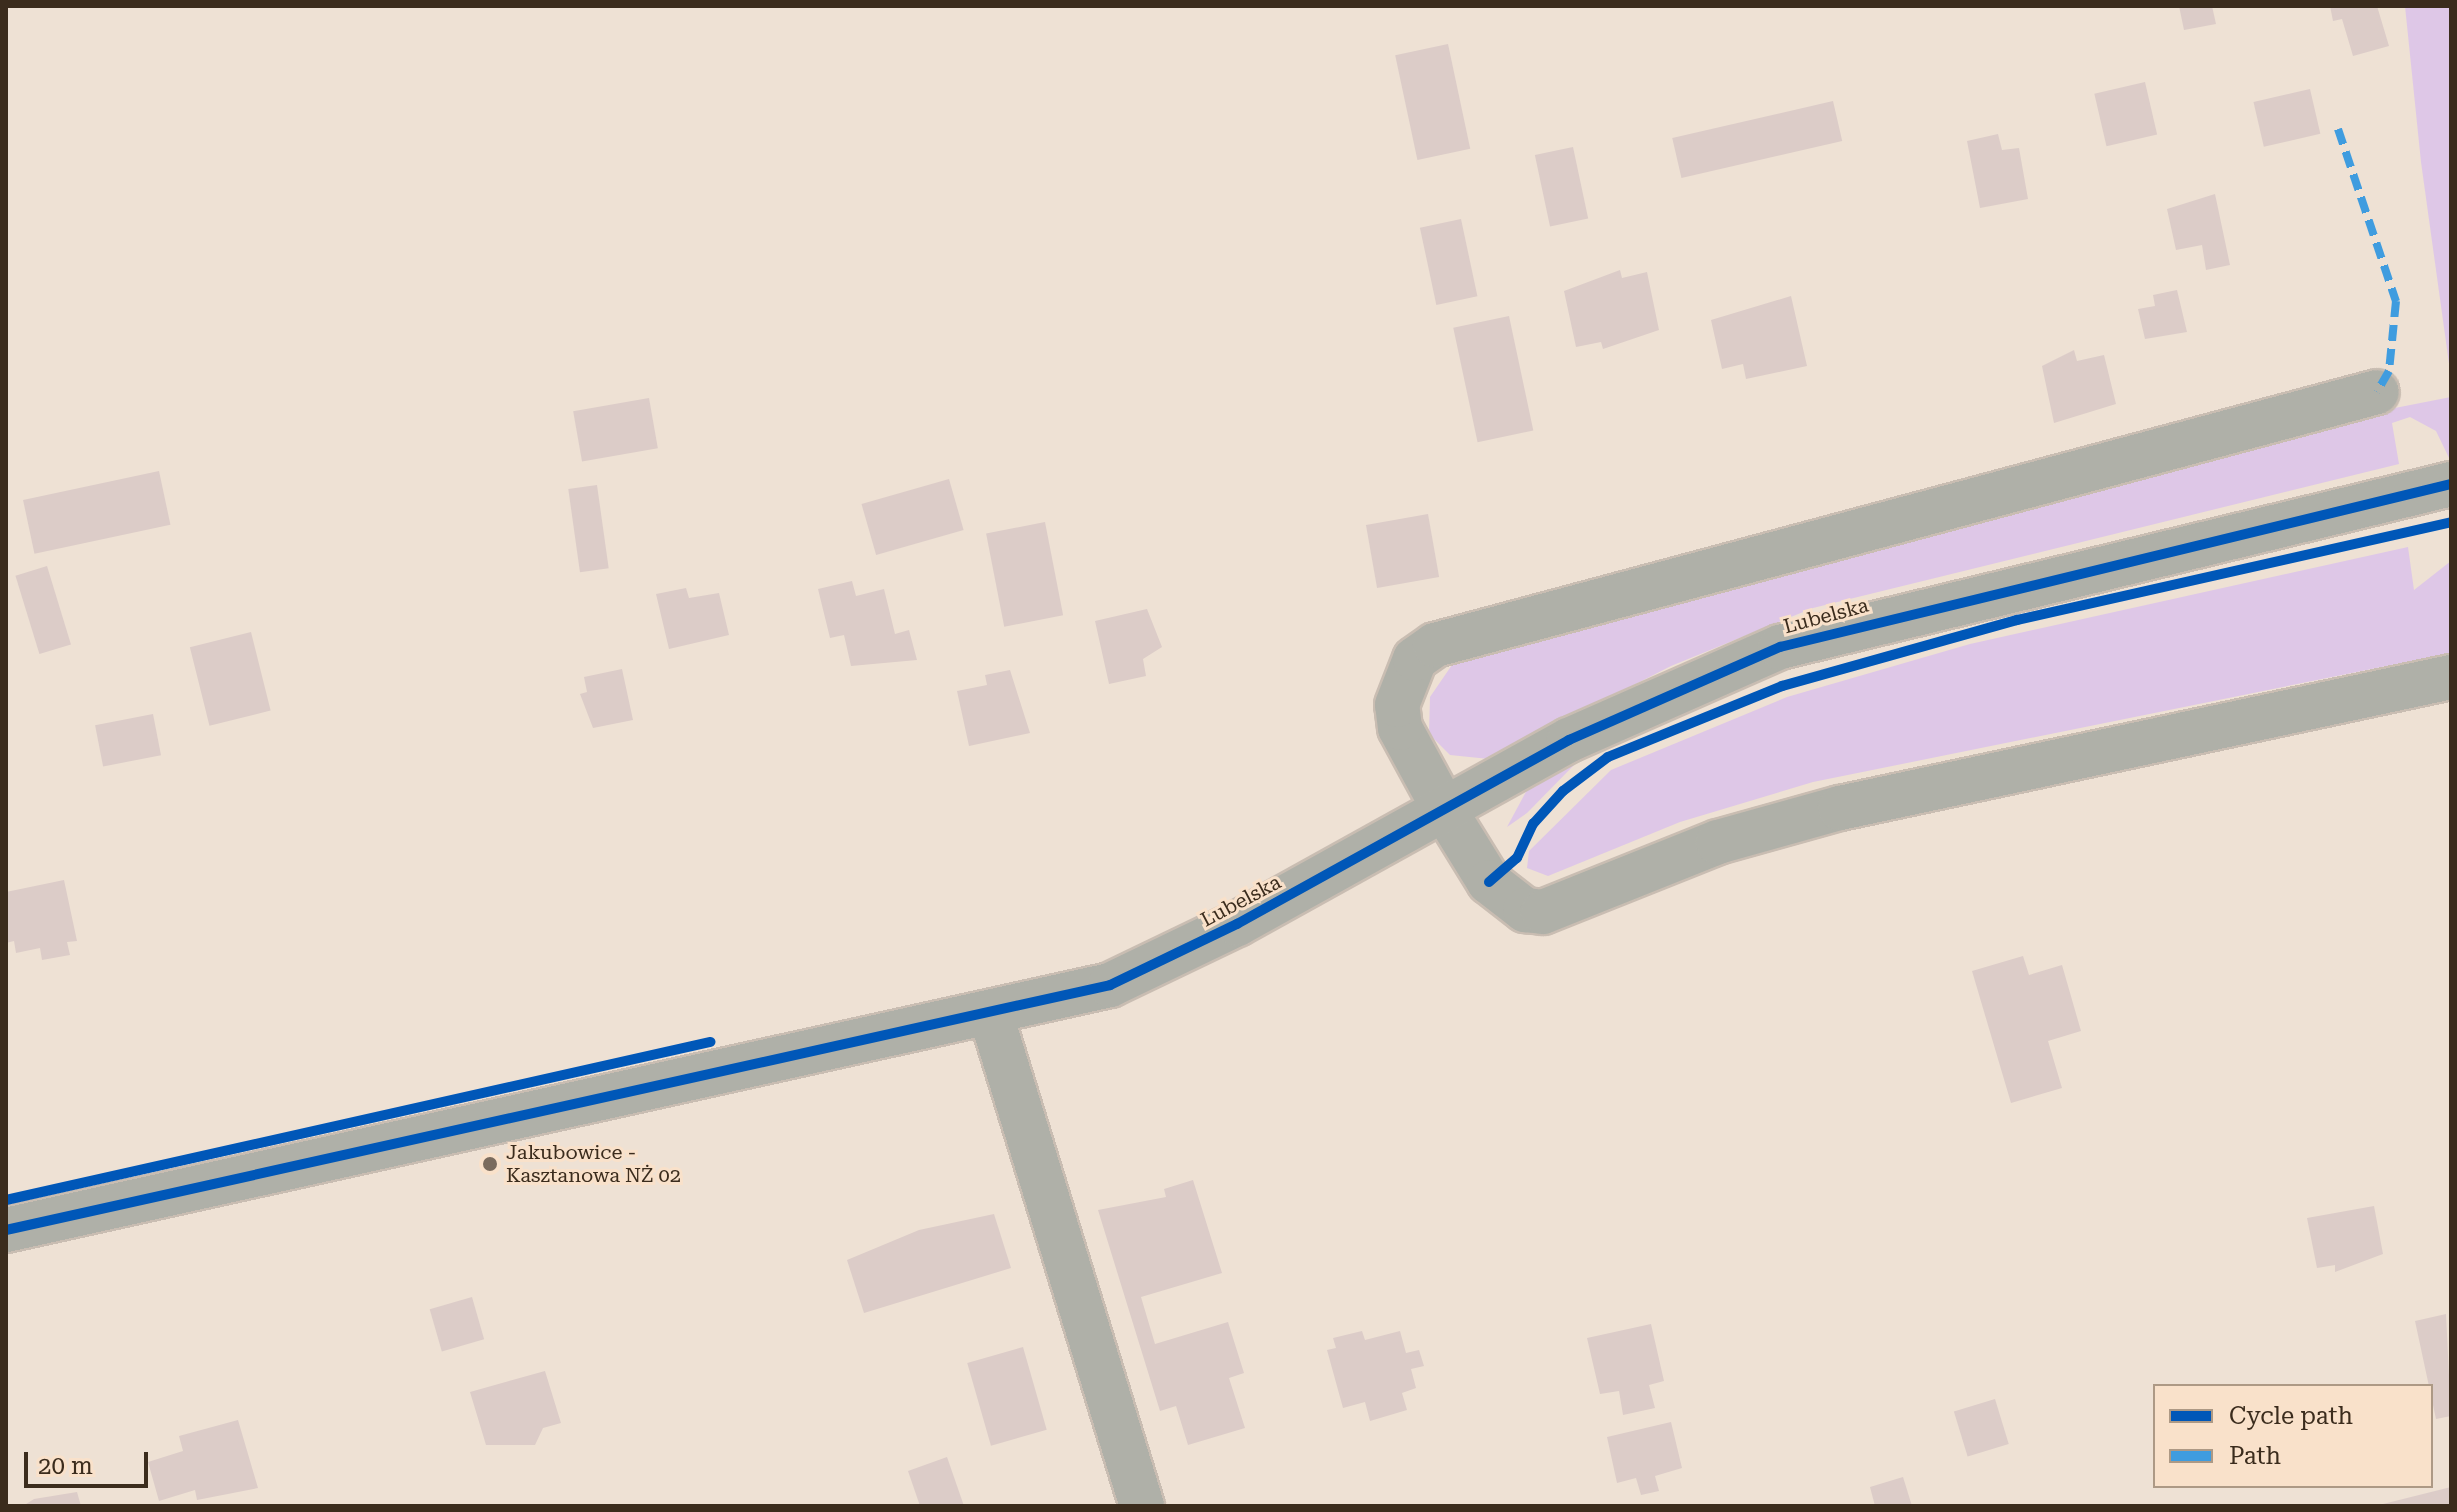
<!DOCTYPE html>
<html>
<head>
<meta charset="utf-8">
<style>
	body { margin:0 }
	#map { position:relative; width:2457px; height:1512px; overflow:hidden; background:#eee1d4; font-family:"Roboto Serif",serif }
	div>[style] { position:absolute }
	.green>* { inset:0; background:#dec7e7 }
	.building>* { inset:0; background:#dcccc8; transform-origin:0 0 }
	.roads { filter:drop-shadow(2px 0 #c9bdb2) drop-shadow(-2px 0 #c9bdb2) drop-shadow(0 2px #c9bdb2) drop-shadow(0 -2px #c9bdb2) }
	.minor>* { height:44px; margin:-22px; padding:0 22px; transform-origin:22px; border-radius:22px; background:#afb0a8 }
	.tertiary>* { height:44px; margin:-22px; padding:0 22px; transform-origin:22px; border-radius:22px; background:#afb0a8 }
	.quiet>* { height:8px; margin-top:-4px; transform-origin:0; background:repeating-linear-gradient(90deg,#3f9cdf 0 16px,transparent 0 24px) }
	.cycleway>* { height:10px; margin:-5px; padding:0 5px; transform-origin:5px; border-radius:5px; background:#0057b8 }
	.dots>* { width:22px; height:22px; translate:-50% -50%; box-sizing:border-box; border:4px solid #f9e1ca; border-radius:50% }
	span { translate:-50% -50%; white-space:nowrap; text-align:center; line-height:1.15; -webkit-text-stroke:6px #f9e1ca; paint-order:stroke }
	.street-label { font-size:20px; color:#3b2c1d }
	.poi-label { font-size:20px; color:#3b2c1d }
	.left { translate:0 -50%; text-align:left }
	.frame { position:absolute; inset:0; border:8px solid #3b2c1d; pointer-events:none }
	.legend { position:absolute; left:2153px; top:1384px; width:280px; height:104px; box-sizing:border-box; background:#f9e1ca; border:2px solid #ad9985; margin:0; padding:10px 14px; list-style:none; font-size:24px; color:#3b2c1d }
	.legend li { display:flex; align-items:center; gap:16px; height:40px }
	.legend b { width:40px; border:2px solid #ad9985 }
	.scale { position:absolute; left:24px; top:1452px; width:124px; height:36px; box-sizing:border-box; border:4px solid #3b2c1d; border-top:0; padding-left:10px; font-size:24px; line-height:28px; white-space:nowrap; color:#3b2c1d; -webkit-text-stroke:6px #f9e1ca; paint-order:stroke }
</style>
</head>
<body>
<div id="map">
	<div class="green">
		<div style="clip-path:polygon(2405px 6px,2451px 6px,2451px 378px,2421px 162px)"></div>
		<div style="clip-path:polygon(2451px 397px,2451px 462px,2436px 431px,2410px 417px,2392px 423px,2399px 464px,1813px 608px,1671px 666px,1489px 759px,1450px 755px,1429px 734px,1430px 697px,1454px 662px,2349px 417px)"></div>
		<div style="clip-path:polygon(2408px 547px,2414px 590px,2451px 561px,2451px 653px,1813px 782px,1680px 822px,1548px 876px,1527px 868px,1529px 851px,1611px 770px,1787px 697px,1970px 644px)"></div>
		<div style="clip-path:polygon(1577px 762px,1527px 813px,1507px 827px,1527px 790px)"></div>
	</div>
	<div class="building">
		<div style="clip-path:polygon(2179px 6px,2212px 6px,2216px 24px,2184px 30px)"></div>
		<div style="clip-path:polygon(2330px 6px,2377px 6px,2389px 46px,2353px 56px,2342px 19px,2333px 21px)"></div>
		<div style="left:1448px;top:44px;width:107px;height:54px;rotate:78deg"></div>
		<div style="left:2145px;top:82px;width:54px;height:52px;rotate:77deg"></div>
		<div style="left:2310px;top:89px;width:46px;height:58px;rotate:77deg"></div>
		<div style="left:1833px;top:101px;width:41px;height:165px;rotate:77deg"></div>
		<div style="clip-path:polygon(1998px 134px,2002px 150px,2019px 148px,2028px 199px,1980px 208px,1967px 141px)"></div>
		<div style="left:1573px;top:147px;width:73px;height:39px;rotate:78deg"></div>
		<div style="clip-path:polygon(2215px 194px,2230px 265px,2206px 270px,2202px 245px,2176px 250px,2167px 209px)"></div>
		<div style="left:1461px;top:219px;width:79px;height:42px;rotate:78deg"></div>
		<div style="clip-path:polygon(1620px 270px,1622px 278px,1647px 272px,1659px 330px,1603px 349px,1601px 342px,1576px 347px,1564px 291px)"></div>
		<div style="clip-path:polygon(2177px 290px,2187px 332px,2145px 339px,2138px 309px,2155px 306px,2153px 295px)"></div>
		<div style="clip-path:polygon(1791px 296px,1807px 366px,1746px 379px,1743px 364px,1722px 369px,1711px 320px)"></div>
		<div style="left:1509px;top:316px;width:117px;height:57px;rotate:78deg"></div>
		<div style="clip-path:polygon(2074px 350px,2077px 361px,2104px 355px,2116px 404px,2054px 423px,2042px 366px)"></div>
		<div style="left:649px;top:398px;width:51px;height:77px;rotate:80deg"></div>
		<div style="left:159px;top:471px;width:55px;height:139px;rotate:78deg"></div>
		<div style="left:949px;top:479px;width:53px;height:91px;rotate:74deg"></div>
		<div style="left:597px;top:485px;width:84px;height:29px;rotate:82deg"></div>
		<div style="left:1428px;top:514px;width:64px;height:63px;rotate:80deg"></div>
		<div style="left:1045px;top:522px;width:95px;height:60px;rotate:79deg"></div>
		<div style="left:47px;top:566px;width:82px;height:33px;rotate:73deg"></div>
		<div style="clip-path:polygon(852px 581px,856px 596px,884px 589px,895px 634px,909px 630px,917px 660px,851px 666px,844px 635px,830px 638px,818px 589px)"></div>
		<div style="clip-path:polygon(686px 588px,689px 598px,719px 593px,729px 635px,669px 649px,656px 594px)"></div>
		<div style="clip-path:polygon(1147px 609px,1162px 647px,1143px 659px,1146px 676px,1109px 684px,1095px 621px)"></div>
		<div style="left:251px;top:632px;width:81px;height:63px;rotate:76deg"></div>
		<div style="clip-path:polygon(622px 669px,633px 720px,593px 728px,580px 694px,587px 692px,584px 677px)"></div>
		<div style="clip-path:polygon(1010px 670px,1030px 733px,969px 746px,957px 691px,987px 685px,985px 675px)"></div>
		<div style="left:153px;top:714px;width:42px;height:59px;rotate:79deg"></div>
		<div style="clip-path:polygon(64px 880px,77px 941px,67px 942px,70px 955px,42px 960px,40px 948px,16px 953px,14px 941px,6px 943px,6px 892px)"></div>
		<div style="clip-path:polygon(2023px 956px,2029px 975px,2062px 965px,2081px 1031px,2048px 1041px,2062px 1088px,2011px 1103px,1972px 971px)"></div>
		<div style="clip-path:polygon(1193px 1180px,1222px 1273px,1141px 1297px,1155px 1344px,1228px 1322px,1244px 1373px,1229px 1378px,1245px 1428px,1188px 1445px,1176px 1406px,1160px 1411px,1098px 1210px,1166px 1197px,1164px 1189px)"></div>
		<div style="clip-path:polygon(2374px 1206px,2383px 1254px,2335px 1272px,2335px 1265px,2317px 1268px,2307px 1218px)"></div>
		<div style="clip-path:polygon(994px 1214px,1011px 1268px,864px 1313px,847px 1260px,919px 1230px)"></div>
		<div style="left:472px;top:1297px;width:44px;height:44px;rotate:74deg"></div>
		<div style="clip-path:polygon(2446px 1314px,2451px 1416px,2436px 1419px,2415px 1321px)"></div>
		<div style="clip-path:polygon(1651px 1324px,1664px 1381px,1649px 1385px,1655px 1408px,1623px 1415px,1619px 1391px,1600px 1394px,1587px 1338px)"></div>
		<div style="clip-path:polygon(1362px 1331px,1365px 1340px,1400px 1331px,1406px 1353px,1419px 1350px,1424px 1366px,1411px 1369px,1416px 1388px,1402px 1393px,1407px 1410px,1370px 1421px,1365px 1402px,1343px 1408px,1327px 1350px,1336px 1348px,1333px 1338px)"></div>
		<div style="left:1023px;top:1347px;width:86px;height:58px;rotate:74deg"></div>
		<div style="clip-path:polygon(545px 1371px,561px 1423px,543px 1428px,535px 1445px,486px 1445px,470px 1392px)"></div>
		<div style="left:1995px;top:1399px;width:47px;height:43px;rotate:73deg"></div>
		<div style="clip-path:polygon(238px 1420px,258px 1488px,197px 1500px,195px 1490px,159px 1501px,148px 1462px,183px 1451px,179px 1436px)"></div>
		<div style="clip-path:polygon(1671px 1422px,1682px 1468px,1655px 1476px,1659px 1491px,1641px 1495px,1636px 1478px,1617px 1483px,1607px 1437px)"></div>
		<div style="clip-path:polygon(947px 1457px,964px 1506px,920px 1506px,908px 1471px)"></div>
		<div style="clip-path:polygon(1903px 1477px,1912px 1506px,1875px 1506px,1870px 1487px)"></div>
		<div style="clip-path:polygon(2451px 1487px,2451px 1506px,2379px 1506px,2379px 1505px)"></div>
		<div style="clip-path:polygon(77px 1492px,81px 1506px,23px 1506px,34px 1499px)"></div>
	</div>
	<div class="roads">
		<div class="minor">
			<div style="left:1444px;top:809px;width:92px;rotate:-118.5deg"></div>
			<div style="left:1400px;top:728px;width:23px;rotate:-97deg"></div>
			<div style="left:1397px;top:705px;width:49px;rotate:-68.6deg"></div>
			<div style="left:1415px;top:659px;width:24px;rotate:-35deg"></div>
			<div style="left:1435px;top:645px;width:975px;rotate:-15.03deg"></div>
			<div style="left:990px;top:1012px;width:517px;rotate:72.9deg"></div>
		</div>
		<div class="tertiary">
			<div style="left:1444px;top:809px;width:86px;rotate:58.3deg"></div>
			<div style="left:1489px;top:882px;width:46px;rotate:37.9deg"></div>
			<div style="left:1525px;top:910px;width:18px;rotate:6deg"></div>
			<div style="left:1543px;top:912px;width:188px;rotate:-21.8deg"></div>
			<div style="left:1718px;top:842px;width:127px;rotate:-15.6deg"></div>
			<div style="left:1840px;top:808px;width:625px;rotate:-12.1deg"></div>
			<div style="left:6px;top:1230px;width:1131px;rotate:-12.51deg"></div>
			<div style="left:1110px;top:985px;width:141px;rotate:-25.7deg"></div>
			<div style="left:1237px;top:924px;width:380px;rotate:-29deg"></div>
			<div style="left:1569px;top:740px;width:231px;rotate:-23.8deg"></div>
			<div style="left:1780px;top:647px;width:691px;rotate:-13.65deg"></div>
		</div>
	</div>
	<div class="quiet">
		<div style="left:2338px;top:129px;width:182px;rotate:71.4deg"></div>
		<div style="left:2396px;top:301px;width:70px;rotate:95.7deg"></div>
		<div style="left:2389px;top:371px;width:24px;rotate:120deg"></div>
	</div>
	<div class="cycleway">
		<div style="left:1489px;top:882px;width:37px;rotate:-41deg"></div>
		<div style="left:1517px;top:858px;width:38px;rotate:-65deg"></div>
		<div style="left:1533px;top:824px;width:45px;rotate:-47.7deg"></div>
		<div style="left:1563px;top:791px;width:56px;rotate:-37.1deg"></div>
		<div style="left:1608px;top:757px;width:188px;rotate:-22.2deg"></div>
		<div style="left:1782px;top:686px;width:244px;rotate:-15.7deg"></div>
		<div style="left:2017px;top:620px;width:445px;rotate:-12.7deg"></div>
		<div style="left:6px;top:1200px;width:722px;rotate:-12.65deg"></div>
		<div style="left:6px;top:1230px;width:1131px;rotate:-12.51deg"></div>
		<div style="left:1110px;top:985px;width:141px;rotate:-25.7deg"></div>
		<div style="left:1237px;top:924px;width:380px;rotate:-29deg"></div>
		<div style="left:1569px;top:740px;width:231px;rotate:-23.8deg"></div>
		<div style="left:1780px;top:647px;width:691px;rotate:-13.65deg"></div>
	</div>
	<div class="dots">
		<div style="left:490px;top:1164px;background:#7a6b5d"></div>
	</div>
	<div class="street-label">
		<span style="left:1826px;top:616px;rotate:-15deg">Lubelska</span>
		<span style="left:1241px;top:901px;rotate:-28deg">Lubelska</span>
	</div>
	<div class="poi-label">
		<span class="left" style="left:506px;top:1164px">Jakubowice -<br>Kasztanowa NŻ 02</span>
	</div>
	<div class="frame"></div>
	<ul class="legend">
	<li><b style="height:10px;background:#0057b8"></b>Cycle path</li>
	<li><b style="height:10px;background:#3f9cdf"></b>Path</li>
	</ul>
	<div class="scale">20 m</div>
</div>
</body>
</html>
